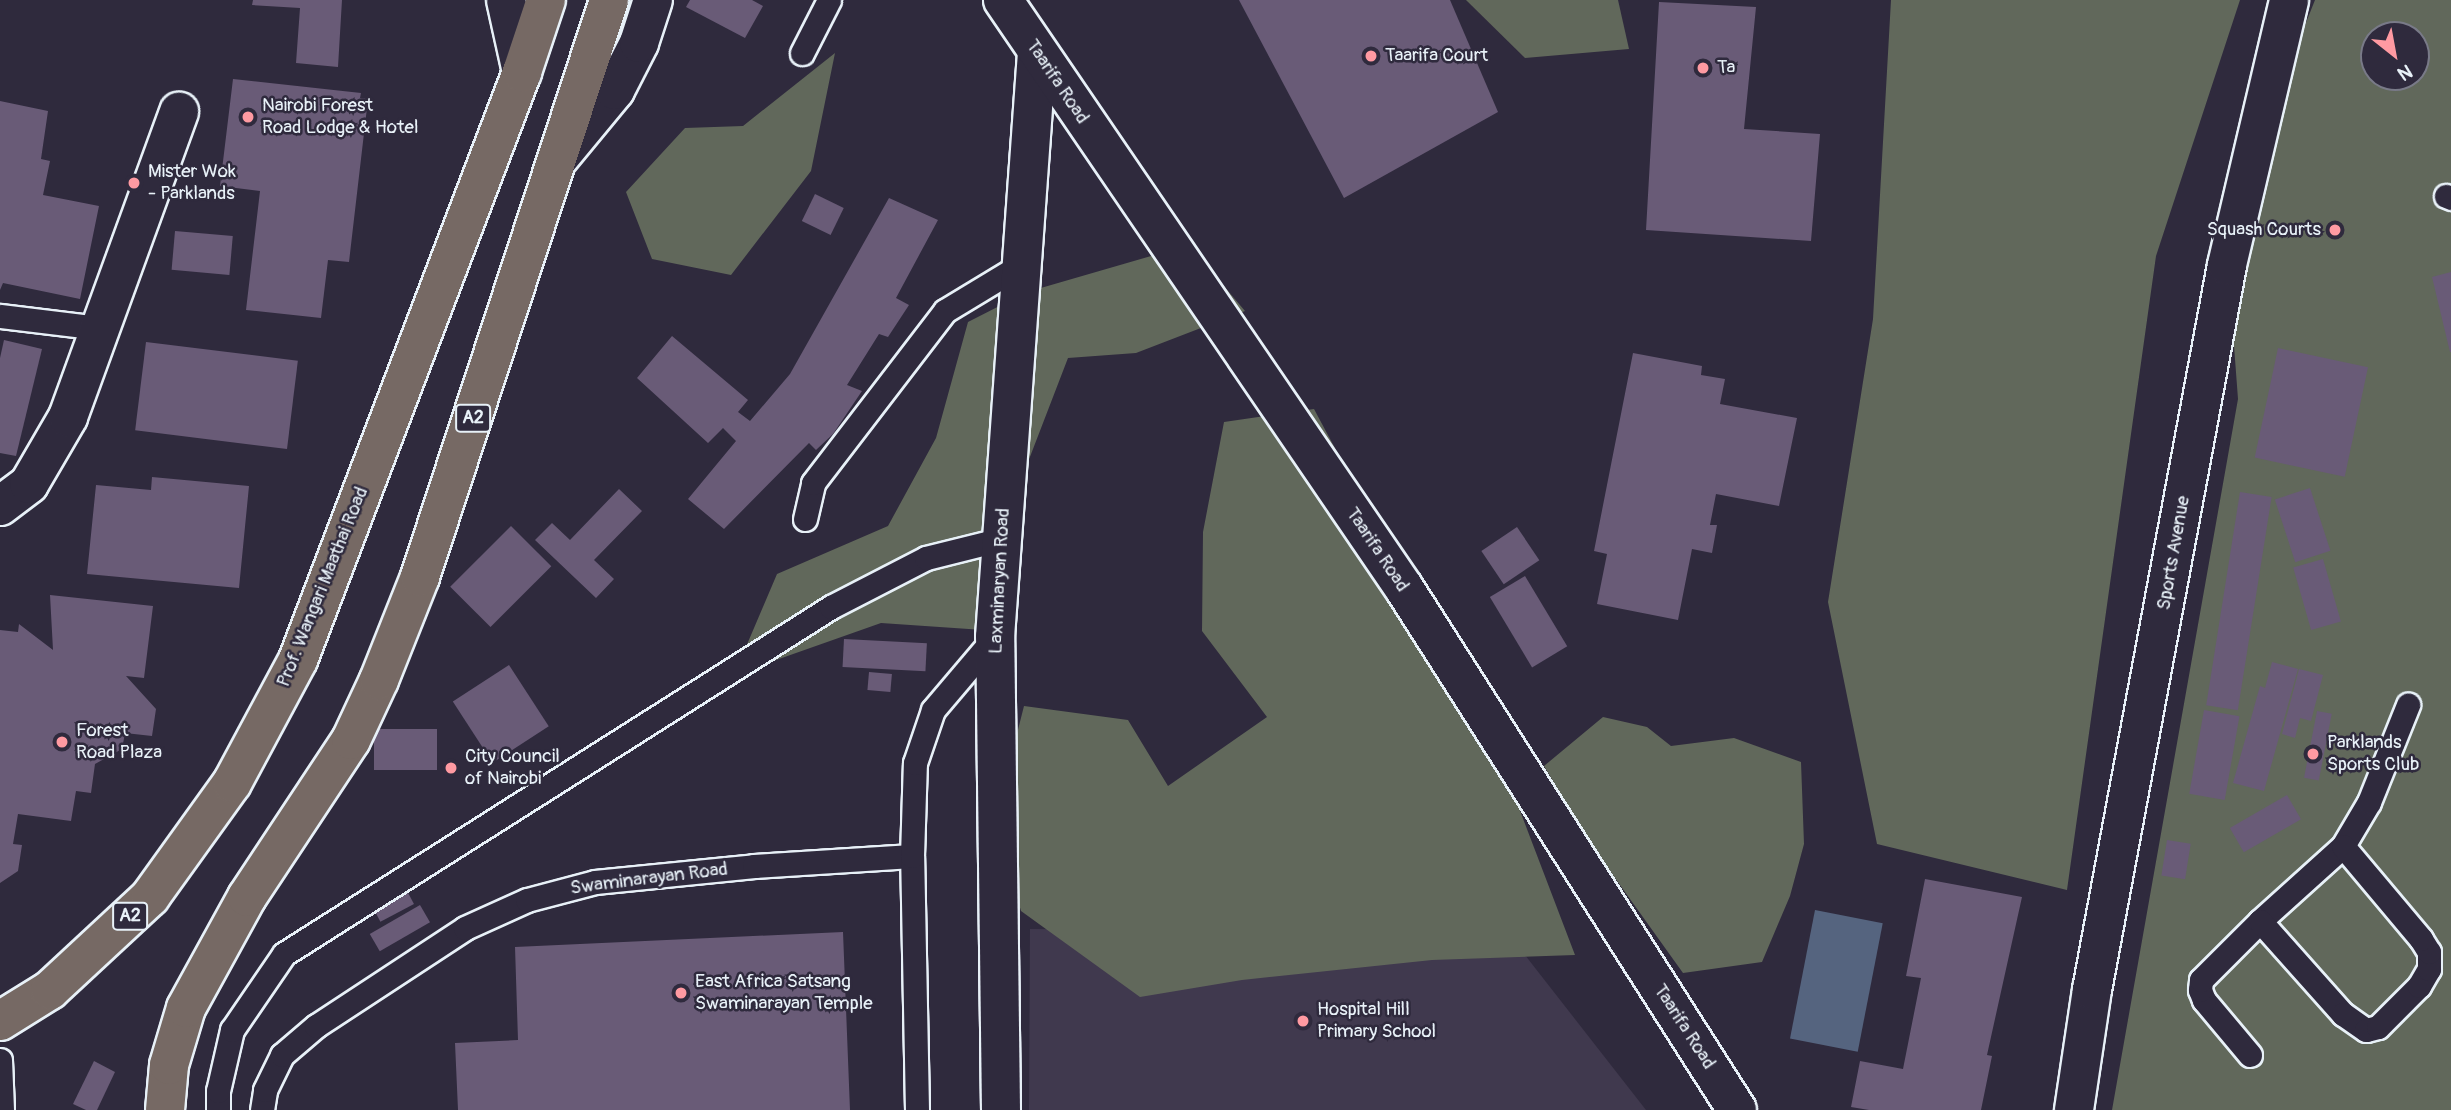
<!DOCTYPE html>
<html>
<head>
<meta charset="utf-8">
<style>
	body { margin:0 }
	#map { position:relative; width:2451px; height:1110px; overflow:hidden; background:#2f2a3d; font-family:Pangolin,sans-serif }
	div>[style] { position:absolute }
	.built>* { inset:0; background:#40394e }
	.green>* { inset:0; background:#61685b }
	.water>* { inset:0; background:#55647f; transform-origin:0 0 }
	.building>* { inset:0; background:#695b77; transform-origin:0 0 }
	.roads { filter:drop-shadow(2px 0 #e8f1f8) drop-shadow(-2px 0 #e8f1f8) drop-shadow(0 2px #e8f1f8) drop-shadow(0 -2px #e8f1f8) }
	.lane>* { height:23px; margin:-11.5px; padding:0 11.5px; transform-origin:11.5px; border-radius:11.5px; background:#2f2a3d }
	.street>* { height:38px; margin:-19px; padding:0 19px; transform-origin:19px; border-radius:19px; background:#2f2a3d }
	.secondary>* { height:38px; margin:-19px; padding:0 19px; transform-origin:19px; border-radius:19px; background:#2f2a3d }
	.primary>* { height:38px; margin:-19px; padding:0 19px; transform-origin:19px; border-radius:19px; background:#766964 }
	.dots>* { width:19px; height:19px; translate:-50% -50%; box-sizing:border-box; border:4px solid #2f2a3d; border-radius:50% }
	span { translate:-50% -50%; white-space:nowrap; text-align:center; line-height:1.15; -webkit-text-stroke:5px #2f2a3d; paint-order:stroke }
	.shield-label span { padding:2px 5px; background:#2f2a3d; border:2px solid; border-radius:5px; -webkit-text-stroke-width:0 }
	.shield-label { font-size:18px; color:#e8f1f8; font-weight:700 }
	.poi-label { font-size:19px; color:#e8f1f8 }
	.left { translate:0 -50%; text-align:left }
	.right { translate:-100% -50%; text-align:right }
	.street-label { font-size:19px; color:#e8f1f8 }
	.north { position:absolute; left:2360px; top:21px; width:70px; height:70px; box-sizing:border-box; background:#2f2a3d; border:2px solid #797a88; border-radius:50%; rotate:149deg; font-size:19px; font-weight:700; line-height:28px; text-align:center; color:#e8f1f8 }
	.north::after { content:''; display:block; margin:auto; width:24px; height:32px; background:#ff9aa2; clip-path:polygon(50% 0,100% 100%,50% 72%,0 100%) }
</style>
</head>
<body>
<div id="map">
	<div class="built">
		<div style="clip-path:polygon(1030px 929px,1507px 932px,1646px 1110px,1029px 1110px)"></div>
	</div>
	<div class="green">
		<div style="clip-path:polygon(1466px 0,1618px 0,1629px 49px,1525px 58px)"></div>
		<div style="clip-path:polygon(1891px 0,2240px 0,2156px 256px,2067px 890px,1877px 844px,1828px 602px,1873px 319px)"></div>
		<div style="clip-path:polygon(evenodd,2315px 0,2451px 0,2451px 1110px,2112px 1110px,2238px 399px,2225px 226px,2315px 0,2374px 35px,2416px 35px,2416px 77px,2374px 77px,2374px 35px)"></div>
		<div style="clip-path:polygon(835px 53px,811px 171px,731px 275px,652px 259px,626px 192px,685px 128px,743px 126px)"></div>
		<div style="clip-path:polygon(1189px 245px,1245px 311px,1136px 353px,1068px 358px,1023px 475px,998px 631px,881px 623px,734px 675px,777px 574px,888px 526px,936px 438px,968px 322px,1027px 292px)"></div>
		<div style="clip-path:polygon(1314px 409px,1389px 549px,1458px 648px,1575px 955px,1432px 960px,1242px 980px,1140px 997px,1021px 911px,995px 820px,1024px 706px,1128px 720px,1168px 786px,1267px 717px,1202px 631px,1203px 532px,1224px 422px)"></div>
		<div style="clip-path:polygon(1603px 717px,1647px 727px,1671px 746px,1734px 738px,1801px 762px,1804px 844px,1790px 896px,1762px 962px,1683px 973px,1587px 839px,1544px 766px)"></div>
	</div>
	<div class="water">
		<div style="left:1815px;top:910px;width:69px;height:131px;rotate:11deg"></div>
	</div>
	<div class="building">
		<div style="clip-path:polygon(253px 0,342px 0,338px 67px,296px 63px,300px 8px,252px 5px)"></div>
		<div style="clip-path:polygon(690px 0,752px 0,763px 6px,745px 38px,686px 7px)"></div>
		<div style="clip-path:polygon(1239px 0,1450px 0,1498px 112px,1344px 198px)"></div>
		<div style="clip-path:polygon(1659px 2px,1756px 7px,1744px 129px,1820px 134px,1811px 241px,1646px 230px)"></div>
		<div style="clip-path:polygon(233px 79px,361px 93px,360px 98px,368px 99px,349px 262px,328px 260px,321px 318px,246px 310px,260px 191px,220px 186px)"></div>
		<div style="clip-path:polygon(0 101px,48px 111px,41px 159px,50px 161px,43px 195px,99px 206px,80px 299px,3px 283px,0 290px)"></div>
		<div style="left:815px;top:194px;width:32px;height:30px;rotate:26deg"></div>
		<div style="clip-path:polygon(889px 198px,938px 220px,896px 298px,909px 305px,888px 337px,879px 334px,847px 385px,862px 391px,833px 434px,816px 450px,809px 443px,724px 529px,688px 499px,736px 441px,723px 428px,708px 443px,637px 378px,672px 336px,748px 400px,738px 412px,750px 421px,790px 374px)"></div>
		<div style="left:175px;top:231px;width:58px;height:39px;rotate:5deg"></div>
		<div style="clip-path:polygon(2451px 272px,2451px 352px,2450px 352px,2432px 277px)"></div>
		<div style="clip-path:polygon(4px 340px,42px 349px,16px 456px,0 453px,0 358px)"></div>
		<div style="left:146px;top:342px;width:153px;height:89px;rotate:7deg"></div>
		<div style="left:2278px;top:348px;width:92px;height:112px;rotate:12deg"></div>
		<div style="clip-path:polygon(1633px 353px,1702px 366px,1701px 375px,1725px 379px,1720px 404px,1797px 418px,1779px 506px,1716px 494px,1710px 525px,1717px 525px,1712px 553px,1692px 549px,1678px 620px,1597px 604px,1607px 554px,1594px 551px)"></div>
		<div style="clip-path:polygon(152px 477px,249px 486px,239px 588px,87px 574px,96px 485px,151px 490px)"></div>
		<div style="left:2310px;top:488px;width:66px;height:37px;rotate:72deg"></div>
		<div style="clip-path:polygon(619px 489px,642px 511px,594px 560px,614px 579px,596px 598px,535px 540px,552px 523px,570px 540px)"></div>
		<div style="left:2240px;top:492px;width:32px;height:216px;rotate:9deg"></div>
		<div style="left:511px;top:526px;width:57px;height:86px;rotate:45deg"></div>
		<div style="left:1517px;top:527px;width:40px;height:43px;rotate:56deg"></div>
		<div style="left:2323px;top:559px;width:65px;height:31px;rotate:74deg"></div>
		<div style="left:1525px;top:576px;width:82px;height:41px;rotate:59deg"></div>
		<div style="clip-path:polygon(50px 595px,153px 606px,144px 678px,126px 676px,156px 709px,152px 736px,125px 733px,122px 749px,95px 764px,91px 793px,76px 791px,71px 821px,18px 814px,13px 844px,22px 845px,18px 871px,0 883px,0 630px,18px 632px,19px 624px,53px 650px)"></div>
		<div style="left:844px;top:639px;width:83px;height:28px;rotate:3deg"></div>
		<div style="clip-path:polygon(2272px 662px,2298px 669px,2264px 791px,2233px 783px,2260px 686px,2265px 688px)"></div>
		<div style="left:509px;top:665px;width:73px;height:67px;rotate:57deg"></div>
		<div style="clip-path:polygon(2299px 669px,2323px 675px,2311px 721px,2300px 718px,2295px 738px,2282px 734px)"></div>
		<div style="left:869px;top:672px;width:23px;height:18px;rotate:5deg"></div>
		<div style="left:2204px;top:710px;width:36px;height:85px;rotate:10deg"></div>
		<div style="left:2317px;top:711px;width:15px;height:68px;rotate:11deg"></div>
		<div style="left:374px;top:729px;width:63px;height:41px"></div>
		<div style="left:2287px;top:795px;width:28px;height:66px;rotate:60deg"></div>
		<div style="left:2167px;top:840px;width:24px;height:36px;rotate:9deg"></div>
		<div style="clip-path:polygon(1925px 879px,2022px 897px,1987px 1055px,1992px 1056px,1981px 1110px,1869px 1110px,1851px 1107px,1860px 1061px,1903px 1069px,1921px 978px,1906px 976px)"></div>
		<div style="left:406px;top:889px;width:17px;height:38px;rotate:62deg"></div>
		<div style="left:420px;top:905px;width:20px;height:58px;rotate:60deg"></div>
		<div style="clip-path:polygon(843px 932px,850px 1110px,458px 1110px,455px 1043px,518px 1040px,515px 947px)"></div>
		<div style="clip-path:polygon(94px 1061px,115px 1072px,97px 1110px,86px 1110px,73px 1104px)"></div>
	</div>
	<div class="roads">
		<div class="lane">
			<div style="left:802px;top:53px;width:59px;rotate:-63deg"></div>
			<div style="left:2446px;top:196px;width:5px;rotate:22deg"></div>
			<div style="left:0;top:316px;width:100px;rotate:6.9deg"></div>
			<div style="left:805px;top:519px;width:37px;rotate:-77deg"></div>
			<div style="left:813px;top:483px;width:217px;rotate:-52.5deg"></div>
			<div style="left:945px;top:311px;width:89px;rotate:-31.2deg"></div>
			<div style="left:2260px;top:921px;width:112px;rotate:-42.1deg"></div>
			<div style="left:2343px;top:846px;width:51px;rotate:-59.4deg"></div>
			<div style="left:2369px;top:802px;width:105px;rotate:-68.1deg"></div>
			<div style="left:2250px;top:1055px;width:72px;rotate:-129.9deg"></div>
			<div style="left:2204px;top:1000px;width:11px;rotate:-112deg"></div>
			<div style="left:2200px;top:990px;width:10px;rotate:-84deg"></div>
			<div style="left:2201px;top:980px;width:83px;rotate:-45deg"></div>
			<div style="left:2260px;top:921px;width:125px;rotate:48.3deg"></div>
			<div style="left:2343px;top:1014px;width:28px;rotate:35deg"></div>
			<div style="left:2366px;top:1030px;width:12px;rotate:-14deg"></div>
			<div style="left:2378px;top:1027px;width:58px;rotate:-45deg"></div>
			<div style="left:2419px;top:986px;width:20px;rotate:-60deg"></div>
			<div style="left:2429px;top:969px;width:17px;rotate:-90deg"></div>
			<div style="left:2429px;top:952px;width:15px;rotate:-122deg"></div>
			<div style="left:2421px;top:939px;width:121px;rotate:-130deg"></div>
			<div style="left:0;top:1060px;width:50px;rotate:87.7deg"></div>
			<div style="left:218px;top:1110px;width:19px;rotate:-90deg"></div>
			<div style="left:218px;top:1091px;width:63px;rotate:-77.1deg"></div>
			<div style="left:232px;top:1030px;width:92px;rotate:-55.6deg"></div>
			<div style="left:284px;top:954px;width:648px;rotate:-32.39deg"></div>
			<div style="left:831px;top:607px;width:107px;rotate:-27.3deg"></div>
			<div style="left:926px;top:558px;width:78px;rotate:-14deg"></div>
			<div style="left:262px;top:1110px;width:20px;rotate:-81deg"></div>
			<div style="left:265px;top:1090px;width:39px;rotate:-64deg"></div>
			<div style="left:282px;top:1055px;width:45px;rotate:-40.5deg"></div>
			<div style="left:316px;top:1026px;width:178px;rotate:-33.3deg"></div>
			<div style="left:465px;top:928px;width:68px;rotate:-24.3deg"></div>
			<div style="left:527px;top:900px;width:70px;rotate:-14.8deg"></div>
			<div style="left:595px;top:882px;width:160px;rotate:-5.7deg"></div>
			<div style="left:754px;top:866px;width:158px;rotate:-3.6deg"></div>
			<div style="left:917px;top:1110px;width:254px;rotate:-91.1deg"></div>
			<div style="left:912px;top:856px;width:93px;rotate:-88.2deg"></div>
			<div style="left:915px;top:763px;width:56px;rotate:-71.2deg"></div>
			<div style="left:933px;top:710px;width:96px;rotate:-49.7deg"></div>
		</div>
		<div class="street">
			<div style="left:0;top:506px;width:36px;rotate:-37deg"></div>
			<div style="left:29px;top:484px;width:78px;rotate:-59.8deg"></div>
			<div style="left:68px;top:417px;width:325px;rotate:-70deg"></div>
			<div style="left:1001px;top:1110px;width:473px;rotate:-90.7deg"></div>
			<div style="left:995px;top:637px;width:586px;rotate:-85.89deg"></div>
			<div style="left:2074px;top:1110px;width:121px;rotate:-81.5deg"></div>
			<div style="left:2092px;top:990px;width:737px;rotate:-79.45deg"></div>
			<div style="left:2227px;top:265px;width:272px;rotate:-76.8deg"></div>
		</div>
		<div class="secondary">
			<div style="left:506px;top:0;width:74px;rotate:77.5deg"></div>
			<div style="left:1003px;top:0;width:712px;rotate:55.71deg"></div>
			<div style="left:1404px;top:588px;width:619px;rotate:57.46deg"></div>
			<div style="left:559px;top:158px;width:88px;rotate:-50.5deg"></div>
			<div style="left:615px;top:90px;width:53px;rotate:-62.9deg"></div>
			<div style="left:639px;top:43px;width:45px;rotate:-72deg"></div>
		</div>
		<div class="primary">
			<div style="left:0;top:1021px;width:59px;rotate:-31.8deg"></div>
			<div style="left:50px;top:990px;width:137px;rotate:-42.9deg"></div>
			<div style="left:150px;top:897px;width:140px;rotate:-54.3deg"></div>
			<div style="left:232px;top:783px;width:140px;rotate:-61.8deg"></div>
			<div style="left:298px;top:660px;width:629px;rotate:-69.15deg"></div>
			<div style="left:522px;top:72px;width:76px;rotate:-71.6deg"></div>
			<div style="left:165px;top:1110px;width:45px;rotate:-84.9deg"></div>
			<div style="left:169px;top:1065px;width:59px;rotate:-73.4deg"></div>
			<div style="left:186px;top:1008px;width:127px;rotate:-61.2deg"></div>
			<div style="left:247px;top:897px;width:188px;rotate:-56.5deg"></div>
			<div style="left:351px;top:740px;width:66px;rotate:-65deg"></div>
			<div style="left:379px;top:680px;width:111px;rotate:-68.3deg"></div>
			<div style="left:420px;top:577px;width:607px;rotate:-71.86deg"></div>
		</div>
	</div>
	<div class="dots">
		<div style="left:1371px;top:56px;background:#ff9aa2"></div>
		<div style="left:1703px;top:68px;background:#ff9aa2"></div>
		<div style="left:248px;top:117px;background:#ff9aa2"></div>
		<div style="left:134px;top:183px;background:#ff9aa2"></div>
		<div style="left:2335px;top:230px;background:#ff9aa2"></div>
		<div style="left:62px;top:742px;background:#ff9aa2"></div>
		<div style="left:2313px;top:754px;background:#ff9aa2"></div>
		<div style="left:451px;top:768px;background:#ff9aa2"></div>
		<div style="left:681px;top:993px;background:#ff9aa2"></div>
		<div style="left:1303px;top:1021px;background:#ff9aa2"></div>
	</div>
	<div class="shield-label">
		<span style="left:473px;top:418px">A2</span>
		<span style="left:130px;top:916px">A2</span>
	</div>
	<div class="poi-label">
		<span class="left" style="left:1385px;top:56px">Taarifa Court</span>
		<span class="left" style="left:1717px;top:68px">Ta</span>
		<span class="left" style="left:262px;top:117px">Nairobi Forest<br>Road Lodge &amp; Hotel</span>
		<span class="left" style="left:148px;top:183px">Mister Wok<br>- Parklands</span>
		<span class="right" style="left:2321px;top:230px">Squash Courts</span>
		<span class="left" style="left:76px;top:742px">Forest<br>Road Plaza</span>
		<span class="left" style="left:2327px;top:754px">Parklands<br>Sports Club</span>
		<span class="left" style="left:465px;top:768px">City Council<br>of Nairobi</span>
		<span class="left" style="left:695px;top:993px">East Africa Satsang<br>Swaminarayan Temple</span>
		<span class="left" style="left:1317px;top:1021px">Hospital Hill<br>Primary School</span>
	</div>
	<div class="street-label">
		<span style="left:1057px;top:82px;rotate:56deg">Taarifa Road</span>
		<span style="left:1377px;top:550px;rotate:56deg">Taarifa Road</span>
		<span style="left:2174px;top:553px;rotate:-80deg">Sports Avenue</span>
		<span style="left:1000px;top:581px;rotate:-87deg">Laxminaryan Road</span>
		<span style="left:323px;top:587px;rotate:-68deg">Prof. Wangari Maathai Road</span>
		<span style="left:649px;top:879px;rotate:-7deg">Swaminarayan Road</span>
		<span style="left:1684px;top:1027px;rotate:57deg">Taarifa Road</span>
	</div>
	<div class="north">N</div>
</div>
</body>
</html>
